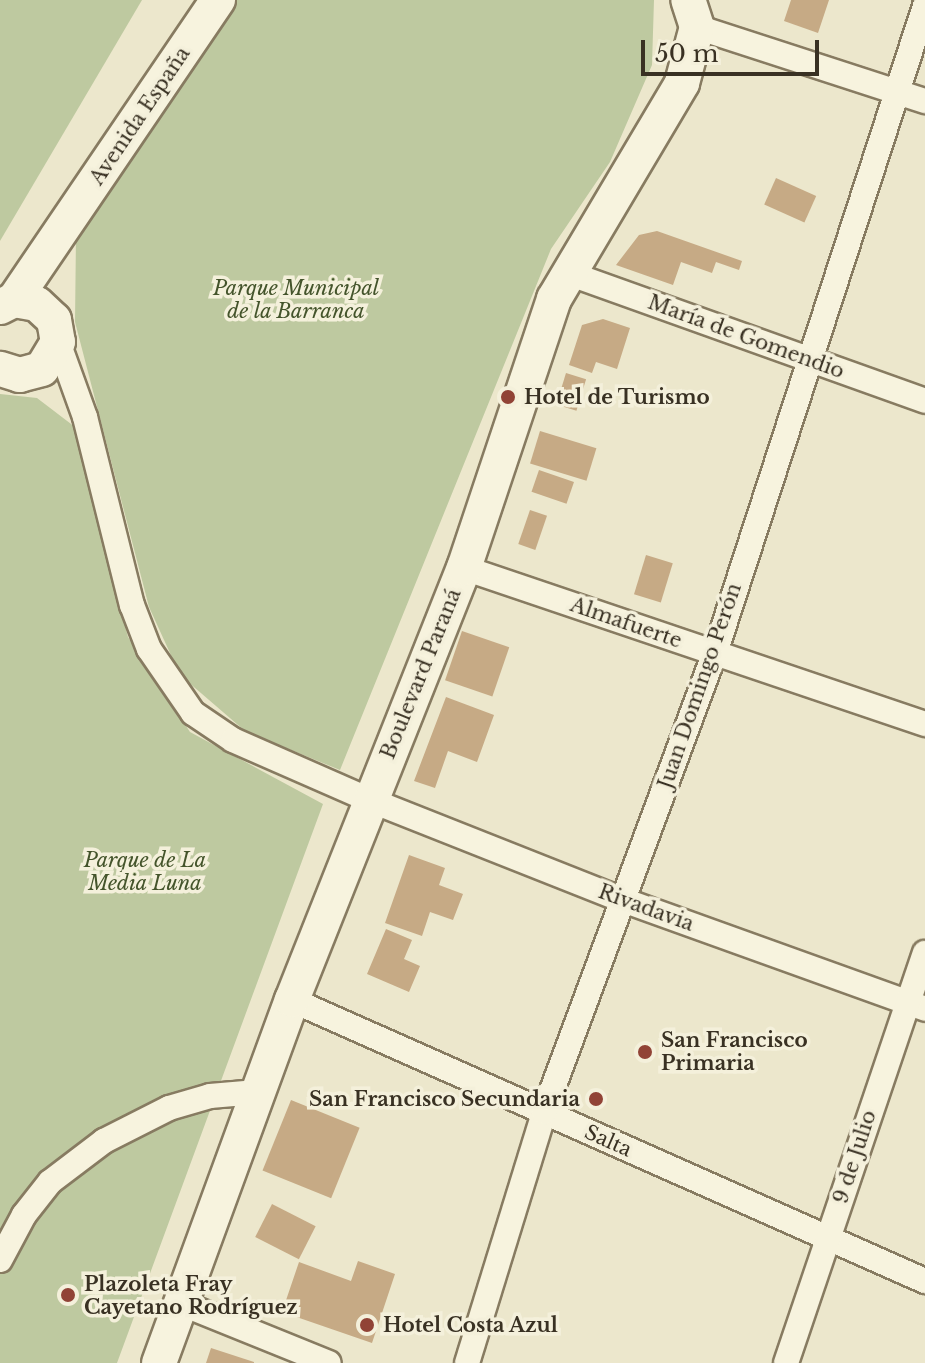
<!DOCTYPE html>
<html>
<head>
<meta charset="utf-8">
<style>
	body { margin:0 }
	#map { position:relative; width:925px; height:1363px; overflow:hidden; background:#ece7cc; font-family:"Libre Baskerville",serif }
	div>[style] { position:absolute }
	.green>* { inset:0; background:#bec9a0 }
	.building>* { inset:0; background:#c6aa85; transform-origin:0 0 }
	.roads { filter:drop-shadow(2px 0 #877b61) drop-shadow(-2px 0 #877b61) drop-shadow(0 2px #877b61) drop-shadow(0 -2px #877b61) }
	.street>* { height:24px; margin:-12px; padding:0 12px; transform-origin:12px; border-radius:12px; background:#f7f3de }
	.secondary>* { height:34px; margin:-17px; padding:0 17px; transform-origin:17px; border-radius:17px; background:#f7f3de }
	.dots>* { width:22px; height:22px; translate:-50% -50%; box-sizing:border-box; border:4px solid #f4f0db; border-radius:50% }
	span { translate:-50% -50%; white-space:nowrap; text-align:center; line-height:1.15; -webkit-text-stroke:7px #f4f0db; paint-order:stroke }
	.street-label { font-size:20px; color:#393123 }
	.park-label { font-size:20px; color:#44542b; font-style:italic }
	.poi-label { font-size:20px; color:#393123; font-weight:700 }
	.left { translate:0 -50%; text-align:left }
	.right { translate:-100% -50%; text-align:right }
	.scale { position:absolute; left:641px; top:40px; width:178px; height:36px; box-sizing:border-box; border:4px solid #393123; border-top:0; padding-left:10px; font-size:24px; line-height:28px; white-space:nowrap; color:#393123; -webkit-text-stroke:6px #f4f0db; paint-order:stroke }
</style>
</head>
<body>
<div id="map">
	<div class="green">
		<div style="clip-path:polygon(0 0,142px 0,0 241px)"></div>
		<div style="clip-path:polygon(235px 0,654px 0,652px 65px,610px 162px,551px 249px,340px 770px,245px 731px,180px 675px,149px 607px,75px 322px,76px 235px)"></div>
		<div style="clip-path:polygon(0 394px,37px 398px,75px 427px,128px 637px,190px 732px,323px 804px,117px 1363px,0 1363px)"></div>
	</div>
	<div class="building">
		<div style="clip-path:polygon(791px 0,829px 0,818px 33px,784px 21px)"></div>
		<div style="left:776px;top:178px;width:44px;height:29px;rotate:24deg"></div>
		<div style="clip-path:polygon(657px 231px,742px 261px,739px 270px,716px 262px,712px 273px,681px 262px,673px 285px,616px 265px,639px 235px)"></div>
		<div style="clip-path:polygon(603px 319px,630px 328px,617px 369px,596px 362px,592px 373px,569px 365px,582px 325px)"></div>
		<div style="left:566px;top:373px;width:21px;height:33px;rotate:17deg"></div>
		<div style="left:540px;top:431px;width:59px;height:34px;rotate:17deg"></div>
		<div style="left:539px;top:470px;width:37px;height:23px;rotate:19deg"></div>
		<div style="left:530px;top:510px;width:18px;height:36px;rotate:19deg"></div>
		<div style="left:646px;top:555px;width:28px;height:41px;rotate:17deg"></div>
		<div style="left:462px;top:631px;width:50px;height:52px;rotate:19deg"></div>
		<div style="clip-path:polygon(446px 697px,494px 715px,477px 762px,448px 751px,435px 788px,414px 781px)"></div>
		<div style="clip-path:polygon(409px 855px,445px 868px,439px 885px,463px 894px,453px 920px,430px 912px,422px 936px,385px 923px)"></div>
		<div style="clip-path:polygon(386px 929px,412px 940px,404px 959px,420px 966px,409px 992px,367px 974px)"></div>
		<div style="left:291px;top:1100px;width:74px;height:76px;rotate:22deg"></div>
		<div style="left:272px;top:1204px;width:49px;height:37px;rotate:27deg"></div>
		<div style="clip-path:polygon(358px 1261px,395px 1274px,372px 1343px,282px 1312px,299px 1262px,351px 1281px)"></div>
		<div style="clip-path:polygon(211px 1348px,254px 1362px,254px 1363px,206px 1363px)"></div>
	</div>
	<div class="roads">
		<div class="street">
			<div style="left:697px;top:27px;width:240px;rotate:18deg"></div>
			<div style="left:568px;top:273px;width:379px;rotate:19.7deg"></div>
			<div style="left:58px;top:342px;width:80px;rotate:70.2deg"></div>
			<div style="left:85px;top:417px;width:194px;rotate:76deg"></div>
			<div style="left:132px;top:605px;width:47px;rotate:68.9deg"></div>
			<div style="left:149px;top:649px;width:78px;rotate:55.5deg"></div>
			<div style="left:193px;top:713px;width:48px;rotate:34deg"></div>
			<div style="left:233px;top:740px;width:150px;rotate:23.7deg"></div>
			<div style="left:370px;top:800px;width:272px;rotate:21.6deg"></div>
			<div style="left:623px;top:900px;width:321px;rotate:19.8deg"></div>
			<div style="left:464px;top:568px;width:487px;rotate:18.7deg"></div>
			<div style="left:292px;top:1000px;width:693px;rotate:23.94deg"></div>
			<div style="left:0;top:1260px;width:51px;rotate:-61.9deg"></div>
			<div style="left:24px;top:1215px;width:42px;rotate:-51.8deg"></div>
			<div style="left:50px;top:1182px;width:68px;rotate:-37.2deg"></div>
			<div style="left:104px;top:1141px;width:73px;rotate:-26.9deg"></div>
			<div style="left:169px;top:1108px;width:43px;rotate:-16.3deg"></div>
			<div style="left:210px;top:1096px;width:47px;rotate:-4.9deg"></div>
			<div style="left:183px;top:1304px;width:157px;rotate:22deg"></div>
			<div style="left:467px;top:1363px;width:263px;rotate:-72.9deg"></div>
			<div style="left:544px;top:1112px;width:490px;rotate:-69.6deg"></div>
			<div style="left:715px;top:653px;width:680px;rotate:-72.02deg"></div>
			<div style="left:786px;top:1363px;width:433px;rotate:-71.3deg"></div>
		</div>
		<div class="secondary">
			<div style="left:14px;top:300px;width:363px;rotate:-55.8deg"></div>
			<div style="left:0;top:307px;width:16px;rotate:-27deg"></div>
			<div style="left:14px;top:300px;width:23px;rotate:10deg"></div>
			<div style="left:37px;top:304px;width:23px;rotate:43deg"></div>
			<div style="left:54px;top:320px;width:22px;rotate:80deg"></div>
			<div style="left:58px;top:342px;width:31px;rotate:121deg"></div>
			<div style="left:42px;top:369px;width:23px;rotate:165deg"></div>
			<div style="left:20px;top:375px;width:21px;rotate:-163deg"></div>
			<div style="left:159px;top:1363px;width:387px;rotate:-69.9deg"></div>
			<div style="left:292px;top:1000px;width:465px;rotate:-68.3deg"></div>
			<div style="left:464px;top:568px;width:284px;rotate:-71.5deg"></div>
			<div style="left:554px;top:299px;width:251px;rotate:-59.3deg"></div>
			<div style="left:682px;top:83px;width:58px;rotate:-75deg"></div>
			<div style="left:697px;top:27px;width:28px;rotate:-108deg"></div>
		</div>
	</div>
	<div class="dots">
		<div style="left:508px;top:397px;background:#914336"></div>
		<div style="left:645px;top:1052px;background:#914336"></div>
		<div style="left:596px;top:1099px;background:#914336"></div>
		<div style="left:68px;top:1295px;background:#914336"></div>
		<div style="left:367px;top:1325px;background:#914336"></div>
	</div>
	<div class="street-label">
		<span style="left:140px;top:116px;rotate:-56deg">Avenida España</span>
		<span style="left:746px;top:337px;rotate:20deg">María de Gomendio</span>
		<span style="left:626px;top:623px;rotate:19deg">Almafuerte</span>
		<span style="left:421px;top:674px;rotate:-68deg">Boulevard Paraná</span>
		<span style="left:700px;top:686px;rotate:-71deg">Juan Domingo Perón</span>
		<span style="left:646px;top:908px;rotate:20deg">Rivadavia</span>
		<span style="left:608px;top:1141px;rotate:24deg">Salta</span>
		<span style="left:855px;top:1157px;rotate:-72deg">9 de Julio</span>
	</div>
	<div class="park-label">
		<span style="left:296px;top:300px">Parque Municipal<br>de la Barranca</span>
		<span style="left:145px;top:872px">Parque de La<br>Media Luna</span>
	</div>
	<div class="poi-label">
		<span class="left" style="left:524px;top:397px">Hotel de Turismo</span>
		<span class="left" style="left:661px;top:1052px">San Francisco<br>Primaria</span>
		<span class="right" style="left:580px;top:1099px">San Francisco Secundaria</span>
		<span class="left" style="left:84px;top:1296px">Plazoleta Fray<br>Cayetano Rodríguez</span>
		<span class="left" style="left:383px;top:1325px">Hotel Costa Azul</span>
	</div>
	<div class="scale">50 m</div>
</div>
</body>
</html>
